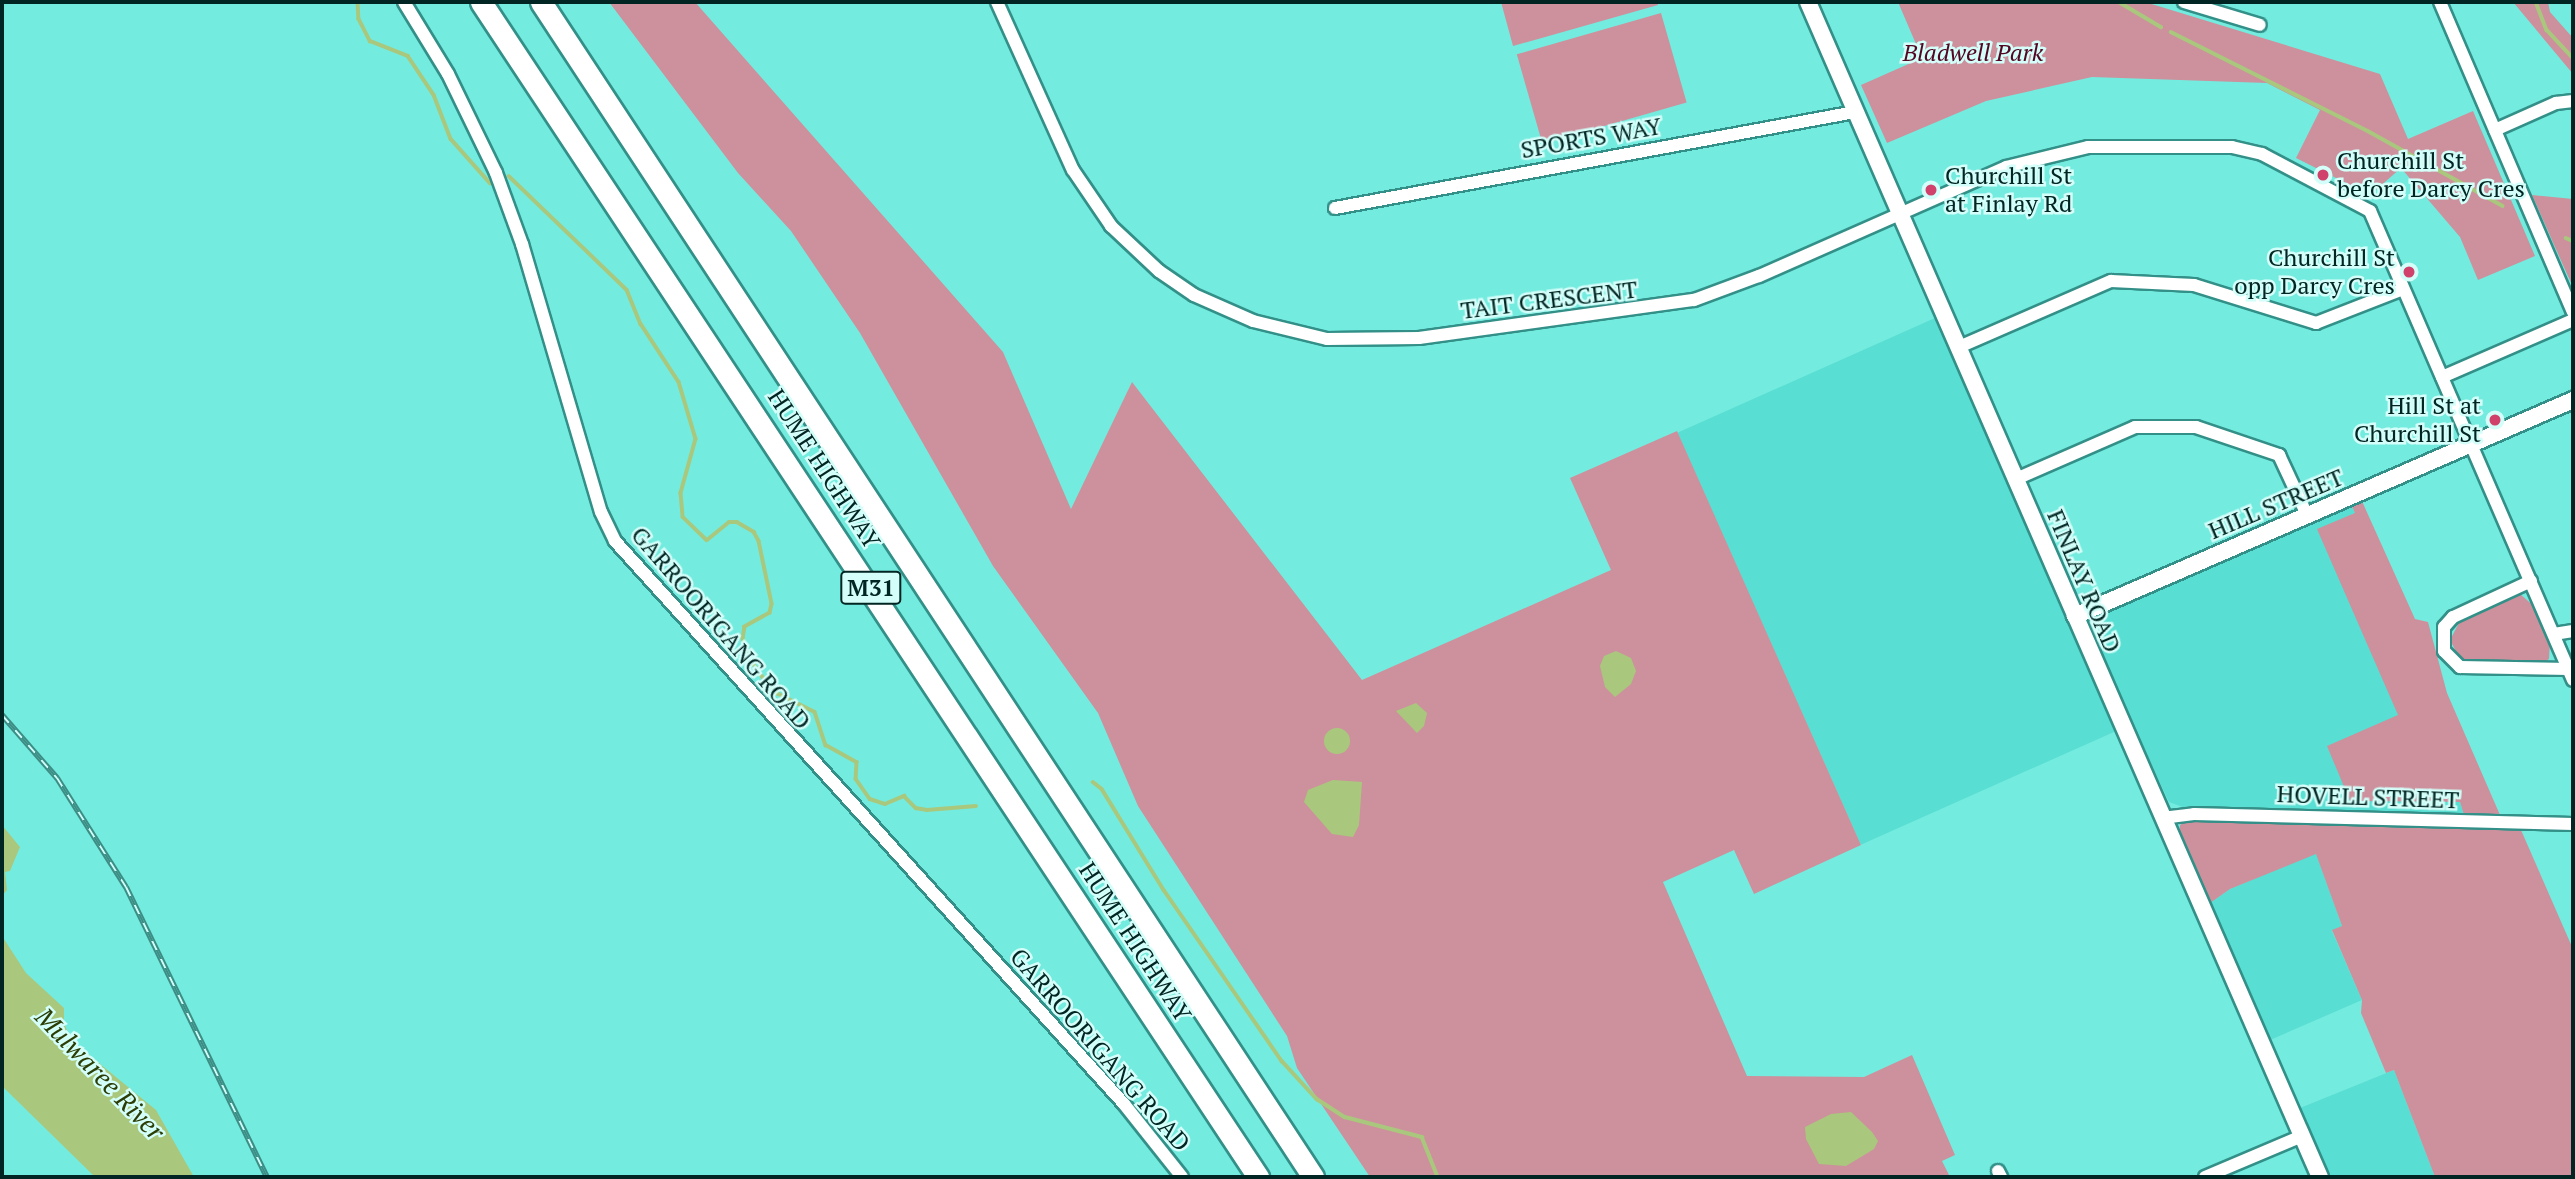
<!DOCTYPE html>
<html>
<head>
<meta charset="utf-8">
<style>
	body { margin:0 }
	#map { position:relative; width:2575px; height:1179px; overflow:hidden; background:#74ebdf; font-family:"PT Serif",serif }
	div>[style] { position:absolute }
	.built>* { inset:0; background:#58ded2; transform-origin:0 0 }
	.green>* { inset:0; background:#cc919c; transform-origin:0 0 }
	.water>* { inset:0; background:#a9c87d }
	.round { border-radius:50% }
	.stream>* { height:3.5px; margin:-1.75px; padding:0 1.75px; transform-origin:1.75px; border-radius:1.75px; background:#a9c87d }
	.roads { filter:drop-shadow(2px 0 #339088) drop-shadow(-2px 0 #339088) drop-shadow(0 2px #339088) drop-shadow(0 -2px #339088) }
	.street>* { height:12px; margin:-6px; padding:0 6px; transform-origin:6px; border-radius:6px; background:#fff }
	.secondary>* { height:16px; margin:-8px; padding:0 8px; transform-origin:8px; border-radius:8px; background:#fff }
	.highway>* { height:21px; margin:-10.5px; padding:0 10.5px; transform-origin:10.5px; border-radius:10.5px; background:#fff }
	.rail>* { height:6px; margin-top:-3px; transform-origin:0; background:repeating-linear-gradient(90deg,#d4fef9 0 10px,#3d8d85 0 20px); box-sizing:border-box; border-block:2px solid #3d8d85 }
	.dots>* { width:19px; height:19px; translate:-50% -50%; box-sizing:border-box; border:4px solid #d4fef9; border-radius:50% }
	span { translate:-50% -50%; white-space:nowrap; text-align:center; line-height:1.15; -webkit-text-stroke:5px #d4fef9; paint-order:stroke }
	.shield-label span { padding:2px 5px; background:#d4fef9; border:2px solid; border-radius:5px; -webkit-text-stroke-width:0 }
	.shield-label { font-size:23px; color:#002522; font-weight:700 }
	.park-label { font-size:24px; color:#530622; font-style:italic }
	.street-label { font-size:24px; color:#002522 }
	.poi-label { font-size:24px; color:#002522 }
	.left { translate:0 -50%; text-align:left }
	.right { translate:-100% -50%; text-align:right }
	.water-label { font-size:26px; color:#2b3d05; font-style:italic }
	.frame { position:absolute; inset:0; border:4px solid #002522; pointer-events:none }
</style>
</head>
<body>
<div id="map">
	<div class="built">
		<div style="left:1935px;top:318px;width:451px;height:282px;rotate:66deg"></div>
		<div style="clip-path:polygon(2351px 504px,2401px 611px,2464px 815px,2183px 807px,2169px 802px,2090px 632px,2092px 618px)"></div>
		<div style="clip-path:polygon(2316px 853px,2342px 926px,2332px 931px,2362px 1000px,2270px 1040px,2210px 903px,2230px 889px)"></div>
		<div style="clip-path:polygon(2394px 1070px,2435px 1177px,2330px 1177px,2300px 1108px)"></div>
	</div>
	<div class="green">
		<div style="clip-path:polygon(609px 2px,695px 2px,1003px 352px,1071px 509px,1132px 382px,1362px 680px,1611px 570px,1570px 478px,1677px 431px,1861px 845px,1754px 894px,1734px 850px,1663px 882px,1747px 1076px,1864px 1077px,1912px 1055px,1955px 1155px,1942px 1161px,1950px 1177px,1370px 1177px,1297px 1068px,1287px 1036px,1138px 806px,1098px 713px,993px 566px,860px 333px,791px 231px,738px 173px)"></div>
		<div style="clip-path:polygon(1501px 2px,1657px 2px,1658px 5px,1513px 46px)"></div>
		<div style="clip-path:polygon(1898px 2px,2145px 2px,2380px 74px,2408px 139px,2473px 111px,2535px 256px,2478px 280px,2460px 237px,2401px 168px,2370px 195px,2296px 158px,2320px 110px,2267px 83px,2092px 77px,1986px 101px,1887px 143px,1861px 85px,1922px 58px)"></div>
		<div style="clip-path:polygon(2513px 2px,2548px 2px,2550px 12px,2573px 38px,2573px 74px)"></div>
		<div style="left:1661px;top:13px;width:93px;height:150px;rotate:74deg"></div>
		<div style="clip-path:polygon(2532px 195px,2573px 199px,2573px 287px,2563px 265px)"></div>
		<div style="clip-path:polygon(2361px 499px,2415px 619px,2428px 622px,2447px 693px,2500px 815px,2464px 815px,2460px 802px,2350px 801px,2327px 746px,2398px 715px,2317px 529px,2355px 513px,2351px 504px)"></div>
		<div style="clip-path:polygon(2520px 594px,2535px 607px,2550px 641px,2549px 659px,2541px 664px,2470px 662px,2459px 657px,2450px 640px,2460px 621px)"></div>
		<div style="clip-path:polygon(2189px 819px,2521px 830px,2573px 949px,2573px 1177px,2435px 1177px,2394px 1070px,2386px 1073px,2361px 1013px,2362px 1000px,2332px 930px,2342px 926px,2316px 854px,2230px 889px,2210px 903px,2179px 838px,2180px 825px)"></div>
	</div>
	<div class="water">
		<div style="clip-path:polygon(1616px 651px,1631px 658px,1636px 671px,1631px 684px,1615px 697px,1605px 687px,1600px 666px,1604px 656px)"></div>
		<div style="clip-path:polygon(1416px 703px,1427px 713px,1424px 726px,1417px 733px,1396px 711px)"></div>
		<div class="round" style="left:1324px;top:728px;width:26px;height:26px"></div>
		<div style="clip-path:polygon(1333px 780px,1362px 782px,1359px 825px,1353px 837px,1332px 834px,1304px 802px,1308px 790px)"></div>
		<div style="clip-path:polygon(2px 825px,20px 847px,10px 871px,5px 872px,7px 890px,2px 896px)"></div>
		<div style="clip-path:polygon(2px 936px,26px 973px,64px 1008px,64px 1023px,71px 1040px,156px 1110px,194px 1177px,95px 1177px,2px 1086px)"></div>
		<div style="clip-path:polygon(1851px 1112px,1872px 1132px,1878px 1141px,1874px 1149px,1846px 1166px,1819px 1164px,1806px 1139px,1805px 1127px,1831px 1114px)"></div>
	</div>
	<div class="stream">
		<div style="left:358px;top:2px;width:17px;rotate:87deg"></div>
		<div style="left:359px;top:19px;width:25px;rotate:63deg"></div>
		<div style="left:370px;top:41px;width:41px;rotate:21.5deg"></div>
		<div style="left:408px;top:56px;width:47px;rotate:56.3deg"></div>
		<div style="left:434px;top:95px;width:47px;rotate:68.9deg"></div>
		<div style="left:451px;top:139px;width:59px;rotate:48.4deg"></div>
		<div style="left:2119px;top:2px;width:49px;rotate:30.8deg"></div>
		<div style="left:2536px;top:2px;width:30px;rotate:69deg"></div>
		<div style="left:2547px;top:30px;width:38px;rotate:47deg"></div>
		<div style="left:2171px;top:32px;width:220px;rotate:26.7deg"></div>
		<div style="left:2368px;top:131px;width:154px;rotate:29.1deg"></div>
		<div style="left:509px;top:176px;width:164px;rotate:44deg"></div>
		<div style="left:627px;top:290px;width:37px;rotate:68deg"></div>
		<div style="left:641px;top:324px;width:69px;rotate:56.8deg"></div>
		<div style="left:679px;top:382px;width:59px;rotate:73.4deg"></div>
		<div style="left:696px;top:439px;width:56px;rotate:105.5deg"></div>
		<div style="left:681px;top:493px;width:24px;rotate:85deg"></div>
		<div style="left:683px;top:517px;width:33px;rotate:44deg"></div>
		<div style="left:707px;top:540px;width:28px;rotate:-39deg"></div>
		<div style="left:729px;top:522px;width:8px"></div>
		<div style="left:737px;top:522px;width:20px;rotate:30deg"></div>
		<div style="left:754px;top:532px;width:10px;rotate:61deg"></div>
		<div style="left:759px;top:541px;width:64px;rotate:78.3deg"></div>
		<div style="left:772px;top:604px;width:9px;rotate:103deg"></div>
		<div style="left:770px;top:613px;width:29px;rotate:151deg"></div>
		<div style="left:745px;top:627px;width:11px;rotate:100deg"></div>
		<div style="left:743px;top:638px;width:19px;rotate:74deg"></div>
		<div style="left:748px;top:656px;width:32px;rotate:55deg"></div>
		<div style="left:766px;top:682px;width:16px;rotate:45deg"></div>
		<div style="left:777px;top:693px;width:42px;rotate:26.6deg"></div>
		<div style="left:815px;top:712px;width:35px;rotate:72deg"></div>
		<div style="left:826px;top:745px;width:35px;rotate:29deg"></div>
		<div style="left:857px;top:762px;width:17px;rotate:93deg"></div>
		<div style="left:856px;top:779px;width:24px;rotate:55deg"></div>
		<div style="left:870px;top:799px;width:16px;rotate:18deg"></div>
		<div style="left:885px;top:804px;width:21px;rotate:-23deg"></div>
		<div style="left:904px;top:796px;width:17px;rotate:45deg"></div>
		<div style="left:916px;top:808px;width:11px;rotate:10deg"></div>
		<div style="left:927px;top:810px;width:49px;rotate:-4.7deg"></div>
		<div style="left:2566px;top:238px;width:8px;rotate:23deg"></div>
		<div style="left:1093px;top:782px;width:11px;rotate:38deg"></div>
		<div style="left:1102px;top:789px;width:119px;rotate:58.5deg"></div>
		<div style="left:1164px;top:890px;width:208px;rotate:55.4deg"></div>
		<div style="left:1282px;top:1061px;width:52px;rotate:47.4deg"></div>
		<div style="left:1317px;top:1099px;width:33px;rotate:33deg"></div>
		<div style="left:1345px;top:1117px;width:80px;rotate:14.6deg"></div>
		<div style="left:1422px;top:1137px;width:43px;rotate:68.2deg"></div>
	</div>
	<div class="roads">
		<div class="street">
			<div style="left:404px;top:2px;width:84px;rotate:58.6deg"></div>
			<div style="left:448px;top:74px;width:110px;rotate:64.1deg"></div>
			<div style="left:496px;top:173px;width:76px;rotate:69.9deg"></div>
			<div style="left:522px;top:244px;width:279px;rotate:73.6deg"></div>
			<div style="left:601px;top:512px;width:32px;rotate:64deg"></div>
			<div style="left:615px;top:541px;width:759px;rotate:47.88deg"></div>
			<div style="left:1124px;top:1104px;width:93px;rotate:51.5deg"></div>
			<div style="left:997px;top:2px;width:184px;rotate:65.7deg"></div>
			<div style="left:1073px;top:170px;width:68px;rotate:55.8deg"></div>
			<div style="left:1111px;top:226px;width:66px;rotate:43.2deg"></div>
			<div style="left:1159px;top:271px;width:42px;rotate:34.4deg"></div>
			<div style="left:1194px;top:295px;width:64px;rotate:23.8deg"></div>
			<div style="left:1253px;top:321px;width:76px;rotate:13.7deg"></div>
			<div style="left:1327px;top:339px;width:92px;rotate:-0.6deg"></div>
			<div style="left:1419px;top:338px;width:278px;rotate:-7.9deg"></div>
			<div style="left:1694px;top:300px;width:69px;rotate:-20.3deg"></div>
			<div style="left:1759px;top:276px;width:270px;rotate:-23.8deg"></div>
			<div style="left:2006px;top:167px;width:84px;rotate:-13.7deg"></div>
			<div style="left:2088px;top:147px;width:144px"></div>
			<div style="left:2232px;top:147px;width:31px;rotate:13deg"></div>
			<div style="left:2262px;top:154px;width:122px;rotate:27.8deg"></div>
			<div style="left:2370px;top:211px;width:511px;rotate:66.6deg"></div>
			<div style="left:2184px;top:2px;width:79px;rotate:16.8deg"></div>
			<div style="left:2440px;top:2px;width:337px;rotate:66.8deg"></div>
			<div style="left:2495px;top:130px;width:67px;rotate:-23.9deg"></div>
			<div style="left:2556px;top:103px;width:17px;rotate:-7deg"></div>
			<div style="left:1335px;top:208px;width:529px;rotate:-10.46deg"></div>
			<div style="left:1959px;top:347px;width:166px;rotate:-23.5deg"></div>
			<div style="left:2111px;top:281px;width:83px;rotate:2.8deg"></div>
			<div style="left:2194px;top:285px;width:128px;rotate:17.3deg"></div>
			<div style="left:2316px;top:323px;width:93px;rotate:-21.3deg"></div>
			<div style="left:2442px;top:377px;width:143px;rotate:-23.5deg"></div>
			<div style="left:2016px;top:479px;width:130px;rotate:-23.6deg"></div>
			<div style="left:2135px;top:427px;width:61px"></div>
			<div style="left:2196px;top:427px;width:88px;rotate:18.6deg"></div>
			<div style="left:2279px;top:455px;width:66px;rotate:65deg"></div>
			<div style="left:2531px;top:581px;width:86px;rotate:155.2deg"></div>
			<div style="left:2453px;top:617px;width:13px;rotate:132deg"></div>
			<div style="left:2444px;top:627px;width:24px;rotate:90deg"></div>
			<div style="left:2444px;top:651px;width:23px;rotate:45deg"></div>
			<div style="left:2460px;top:667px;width:109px;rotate:1.1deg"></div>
			<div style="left:2554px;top:634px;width:19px;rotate:-9deg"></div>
			<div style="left:2162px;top:818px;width:32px;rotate:-7deg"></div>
			<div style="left:2194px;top:814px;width:379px;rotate:1.5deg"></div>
			<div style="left:1998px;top:1171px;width:7px;rotate:63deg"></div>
			<div style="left:2205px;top:1177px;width:105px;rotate:-22.9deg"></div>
		</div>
		<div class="secondary">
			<div style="left:1808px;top:2px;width:1282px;rotate:66.46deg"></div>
			<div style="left:2075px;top:616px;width:543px;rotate:-23.45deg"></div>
		</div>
		<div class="highway">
			<div style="left:481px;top:2px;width:1409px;rotate:56.52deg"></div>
			<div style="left:541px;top:2px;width:1406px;rotate:56.69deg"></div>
		</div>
	</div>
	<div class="rail">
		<div style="left:2px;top:715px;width:84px;rotate:48.9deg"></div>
		<div style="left:57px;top:778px;width:129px;rotate:57.7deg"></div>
		<div style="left:126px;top:887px;width:322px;rotate:64.1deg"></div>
	</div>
	<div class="dots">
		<div style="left:2323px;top:175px;background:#d0426c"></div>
		<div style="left:1931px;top:190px;background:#d0426c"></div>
		<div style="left:2409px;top:272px;background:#d0426c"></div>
		<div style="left:2495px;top:420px;background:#d0426c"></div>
	</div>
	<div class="shield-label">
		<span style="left:871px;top:588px">M31</span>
	</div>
	<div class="park-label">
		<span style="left:1973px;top:53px">Bladwell Park</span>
	</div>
	<div class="street-label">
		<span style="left:1591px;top:138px;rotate:-10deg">SPORTS WAY</span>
		<span style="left:1549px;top:300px;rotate:-7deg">TAIT CRESCENT</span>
		<span style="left:824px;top:469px;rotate:57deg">HUME HIGHWAY</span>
		<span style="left:2276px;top:504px;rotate:-23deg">HILL STREET</span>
		<span style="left:2084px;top:581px;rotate:67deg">FINLAY ROAD</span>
		<span style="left:721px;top:628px;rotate:49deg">GARROORIGANG ROAD</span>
		<span style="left:2368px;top:797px;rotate:2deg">HOVELL STREET</span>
		<span style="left:1135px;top:942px;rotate:57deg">HUME HIGHWAY</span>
		<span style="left:1100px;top:1050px;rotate:49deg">GARROORIGANG ROAD</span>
	</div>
	<div class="poi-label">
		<span class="left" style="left:2337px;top:175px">Churchill St<br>before Darcy Cres</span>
		<span class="left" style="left:1945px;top:190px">Churchill St<br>at Finlay Rd</span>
		<span class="right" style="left:2395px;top:272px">Churchill St<br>opp Darcy Cres</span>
		<span class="right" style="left:2481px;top:420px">Hill St at<br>Churchill St</span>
	</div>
	<div class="water-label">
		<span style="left:100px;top:1074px;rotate:46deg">Mulwaree River</span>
	</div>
	<div class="frame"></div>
</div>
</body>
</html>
